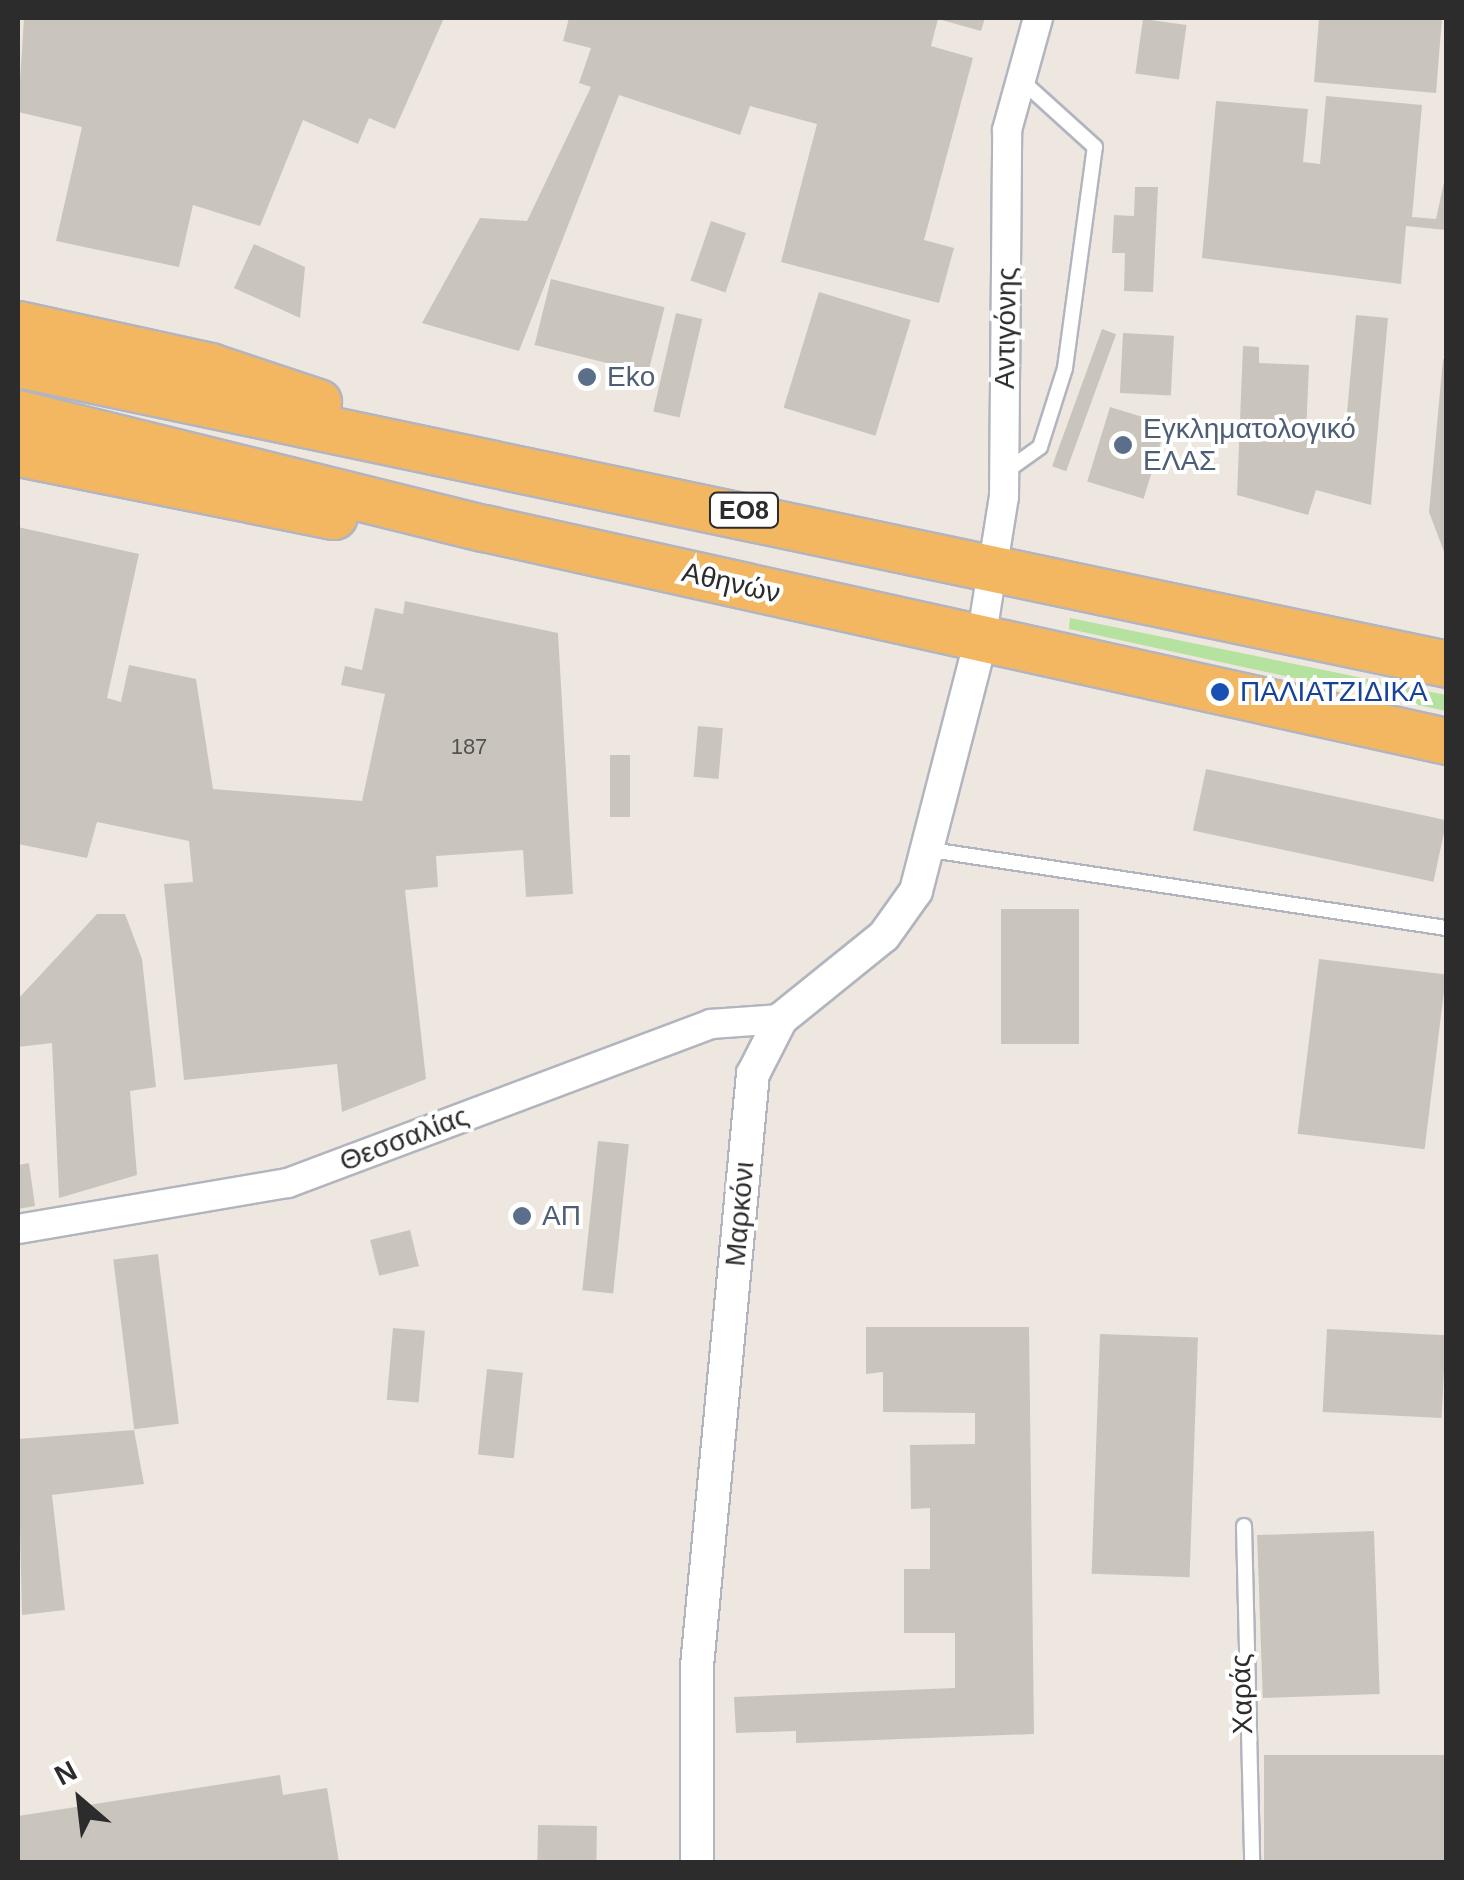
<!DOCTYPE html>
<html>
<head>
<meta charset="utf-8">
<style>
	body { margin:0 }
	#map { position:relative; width:1464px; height:1880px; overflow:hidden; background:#ede7df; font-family:Helvetica,sans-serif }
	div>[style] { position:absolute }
	.green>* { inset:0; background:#b5e29e }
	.building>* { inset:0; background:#c9c5bd; transform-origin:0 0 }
	.roads { filter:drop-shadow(2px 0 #b2b5bf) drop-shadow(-2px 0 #b2b5bf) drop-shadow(0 2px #b2b5bf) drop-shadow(0 -2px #b2b5bf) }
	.service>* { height:14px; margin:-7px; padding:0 7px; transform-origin:7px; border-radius:7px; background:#fff }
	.minor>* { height:28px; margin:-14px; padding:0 14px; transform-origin:14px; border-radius:14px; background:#fff }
	.tertiary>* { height:32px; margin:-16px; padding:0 16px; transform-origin:16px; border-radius:16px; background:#fff }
	.trunk>* { height:45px; margin:-22.5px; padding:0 22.5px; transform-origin:22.5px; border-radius:22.5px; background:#f4b761 }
	.dots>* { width:28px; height:28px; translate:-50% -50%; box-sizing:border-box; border:5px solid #fff; border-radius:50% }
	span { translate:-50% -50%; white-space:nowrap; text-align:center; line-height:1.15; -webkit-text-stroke:8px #fff; paint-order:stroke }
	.number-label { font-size:22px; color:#535250 }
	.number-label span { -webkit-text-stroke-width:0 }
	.shield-label span { padding:2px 8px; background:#fff; border:2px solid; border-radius:8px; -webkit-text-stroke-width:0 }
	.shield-label { font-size:25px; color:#2c2c2c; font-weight:700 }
	.street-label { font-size:28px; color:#2c2c2c }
	.service-label { font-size:28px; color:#4e5e75 }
	.left { translate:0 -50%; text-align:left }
	.transit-label { font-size:28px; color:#164399 }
	.frame { position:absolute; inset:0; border:20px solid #2c2c2c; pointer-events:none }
	.north { position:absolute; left:30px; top:1750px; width:100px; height:100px; -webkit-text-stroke:8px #fff; paint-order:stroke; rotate:332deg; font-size:28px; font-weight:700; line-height:40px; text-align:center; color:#2c2c2c }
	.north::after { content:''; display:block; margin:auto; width:35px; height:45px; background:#2c2c2c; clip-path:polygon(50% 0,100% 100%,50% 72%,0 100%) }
</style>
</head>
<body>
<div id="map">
	<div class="green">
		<div style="clip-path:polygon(1070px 618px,1446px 695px,1446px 711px,1069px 629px)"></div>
	</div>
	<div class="building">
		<div style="clip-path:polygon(24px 18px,444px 18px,395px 129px,369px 118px,358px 144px,303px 120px,260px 226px,193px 205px,179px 267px,56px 241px,82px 127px,18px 112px)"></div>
		<div style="clip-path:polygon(569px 18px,985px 18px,981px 31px,938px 19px,931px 46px,973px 58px,924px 240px,954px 248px,939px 303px,781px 262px,817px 124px,750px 106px,740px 135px,619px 95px,519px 351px,422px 323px,480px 218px,527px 221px,591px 87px,579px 83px,591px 48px,563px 41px)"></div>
		<div style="clip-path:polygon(1319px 18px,1442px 18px,1436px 93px,1314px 82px)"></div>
		<div style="left:1143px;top:19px;width:44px;height:55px;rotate:8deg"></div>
		<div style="clip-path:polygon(1326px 96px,1422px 105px,1412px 217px,1436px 219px,1446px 173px,1446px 230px,1406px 226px,1401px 284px,1202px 258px,1216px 101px,1308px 109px,1303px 162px,1320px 164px)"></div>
		<div style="clip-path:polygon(1135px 187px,1158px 187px,1153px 292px,1124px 291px,1125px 253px,1112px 253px,1114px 215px,1134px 216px)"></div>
		<div style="left:711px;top:221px;width:37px;height:63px;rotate:19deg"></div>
		<div style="clip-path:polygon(254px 244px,305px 267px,300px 318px,234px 288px)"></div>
		<div style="left:551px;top:279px;width:117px;height:68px;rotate:14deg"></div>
		<div style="left:819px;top:292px;width:96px;height:121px;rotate:17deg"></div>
		<div style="left:676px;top:313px;width:27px;height:101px;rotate:13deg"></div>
		<div style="clip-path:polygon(1356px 315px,1388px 318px,1371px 505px,1316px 490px,1308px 515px,1237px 495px,1243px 346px,1259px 347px,1259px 363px,1309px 365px,1306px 433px,1345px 434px)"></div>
		<div style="left:1102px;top:329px;width:15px;height:146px;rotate:20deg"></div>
		<div style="left:1123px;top:333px;width:51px;height:60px;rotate:3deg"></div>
		<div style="clip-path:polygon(1443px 359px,1446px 360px,1446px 557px,1429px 512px)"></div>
		<div style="left:1110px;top:407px;width:59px;height:78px;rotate:17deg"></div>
		<div style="clip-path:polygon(18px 527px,139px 554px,107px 698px,121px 702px,129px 665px,196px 679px,213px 789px,362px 801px,385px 694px,341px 685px,345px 666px,362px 670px,375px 608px,403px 614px,405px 601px,558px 633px,573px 894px,526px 897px,523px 850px,436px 856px,438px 887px,405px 890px,426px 1079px,342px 1112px,337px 1064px,184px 1080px,164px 884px,193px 882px,189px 841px,97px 822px,87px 858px,18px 844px)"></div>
		<div style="left:698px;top:726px;width:25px;height:51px;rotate:5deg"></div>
		<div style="left:610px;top:755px;width:20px;height:62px"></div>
		<div style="left:1206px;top:769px;width:246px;height:63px;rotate:12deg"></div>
		<div style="left:1001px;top:909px;width:78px;height:135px"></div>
		<div style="clip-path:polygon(97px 914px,125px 914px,142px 959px,156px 1087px,130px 1091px,137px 1175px,59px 1198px,52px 1043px,18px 1047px,18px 999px)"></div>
		<div style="left:1319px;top:959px;width:128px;height:176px;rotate:7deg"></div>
		<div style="left:598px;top:1141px;width:31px;height:150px;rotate:6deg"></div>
		<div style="clip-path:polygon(29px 1163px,35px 1206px,18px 1209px,18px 1165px)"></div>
		<div style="left:410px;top:1230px;width:37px;height:41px;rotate:76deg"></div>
		<div style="left:158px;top:1254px;width:171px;height:45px;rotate:83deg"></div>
		<div style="clip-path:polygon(866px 1327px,1029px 1327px,1034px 1734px,796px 1743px,796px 1731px,736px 1733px,734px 1697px,955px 1688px,955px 1633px,904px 1633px,904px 1569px,930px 1569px,930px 1508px,911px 1509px,910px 1445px,975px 1444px,975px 1413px,883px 1412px,883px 1372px,866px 1374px)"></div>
		<div style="left:393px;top:1328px;width:32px;height:72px;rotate:5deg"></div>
		<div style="left:1327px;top:1329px;width:119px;height:83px;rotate:3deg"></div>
		<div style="left:1100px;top:1334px;width:98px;height:240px;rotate:2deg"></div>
		<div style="left:487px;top:1369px;width:36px;height:86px;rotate:6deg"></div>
		<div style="clip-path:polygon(134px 1430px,144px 1484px,52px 1495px,65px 1610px,22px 1615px,18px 1439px)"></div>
		<div style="left:1374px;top:1531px;width:163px;height:117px;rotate:88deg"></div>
		<div style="left:1446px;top:1755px;width:107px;height:182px;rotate:90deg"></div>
		<div style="clip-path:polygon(280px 1775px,283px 1795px,327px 1788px,339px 1862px,18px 1862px,18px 1816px)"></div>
		<div style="left:538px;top:1825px;width:59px;height:37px;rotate:1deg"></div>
	</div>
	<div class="roads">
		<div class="service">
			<div style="left:1005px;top:472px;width:43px;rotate:-35.5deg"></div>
			<div style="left:1040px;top:447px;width:83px;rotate:-72.4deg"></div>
			<div style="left:1065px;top:368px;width:223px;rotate:-82.3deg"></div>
			<div style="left:1095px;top:147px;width:100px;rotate:-137.8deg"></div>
			<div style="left:931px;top:850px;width:521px;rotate:8.61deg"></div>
			<div style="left:1244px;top:1526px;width:336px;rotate:88.6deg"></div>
		</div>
		<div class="minor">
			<div style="left:981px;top:640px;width:145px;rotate:-80.9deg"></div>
			<div style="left:1004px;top:497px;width:367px;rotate:-89.5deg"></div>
			<div style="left:1007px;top:130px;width:116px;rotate:-74.5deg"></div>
			<div style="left:18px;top:1229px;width:274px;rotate:-9.7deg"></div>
			<div style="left:288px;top:1183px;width:452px;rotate:-20.6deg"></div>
			<div style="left:711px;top:1024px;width:70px;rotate:-4.1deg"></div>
		</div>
		<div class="tertiary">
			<div style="left:697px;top:1862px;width:196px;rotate:-90deg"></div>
			<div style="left:697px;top:1666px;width:595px;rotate:-84.6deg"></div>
			<div style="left:753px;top:1074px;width:62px;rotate:-63deg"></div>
			<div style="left:781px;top:1019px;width:132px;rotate:-38.9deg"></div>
			<div style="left:884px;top:936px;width:55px;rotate:-54.6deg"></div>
			<div style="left:916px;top:891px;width:259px;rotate:-75.5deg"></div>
		</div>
		<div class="trunk">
			<div style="left:18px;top:324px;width:197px;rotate:12.3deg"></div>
			<div style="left:210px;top:366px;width:114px;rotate:18.4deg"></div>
			<div style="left:18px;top:364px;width:1459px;rotate:11.86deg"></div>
			<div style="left:18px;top:413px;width:480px;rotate:13.9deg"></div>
			<div style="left:484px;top:528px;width:985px;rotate:12.48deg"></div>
			<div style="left:18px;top:453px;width:322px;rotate:11.3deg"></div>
		</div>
	</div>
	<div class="dots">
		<div style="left:587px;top:377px;background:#5c6f8a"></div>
		<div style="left:1123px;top:445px;background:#5c6f8a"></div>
		<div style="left:1220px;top:692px;background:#1a4fb4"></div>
		<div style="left:522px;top:1216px;background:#5c6f8a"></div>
	</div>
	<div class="number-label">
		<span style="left:469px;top:747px">187</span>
	</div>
	<div class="shield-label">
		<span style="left:744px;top:510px">ΕΟ8</span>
	</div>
	<div class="street-label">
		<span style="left:1006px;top:328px;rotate:-89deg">Αντιγόνης</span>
		<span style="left:731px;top:583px;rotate:13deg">Αθηνών</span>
		<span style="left:404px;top:1139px;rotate:-21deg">Θεσσαλίας</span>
		<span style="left:740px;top:1214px;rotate:-85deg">Μαρκόνι</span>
		<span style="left:1242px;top:1694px;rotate:-92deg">Χαράς</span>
	</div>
	<div class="service-label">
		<span class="left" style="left:607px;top:377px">Eko</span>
		<span class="left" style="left:1143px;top:445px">Εγκληματολογικό<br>ΕΛΑΣ</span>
		<span class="left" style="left:542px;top:1216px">ΑΠ</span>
	</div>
	<div class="transit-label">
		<span class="left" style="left:1240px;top:692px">ΠΑΛΙΑΤΖΙΔΙΚΑ</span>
	</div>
	<div class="frame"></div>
	<div class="north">N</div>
</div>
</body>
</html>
